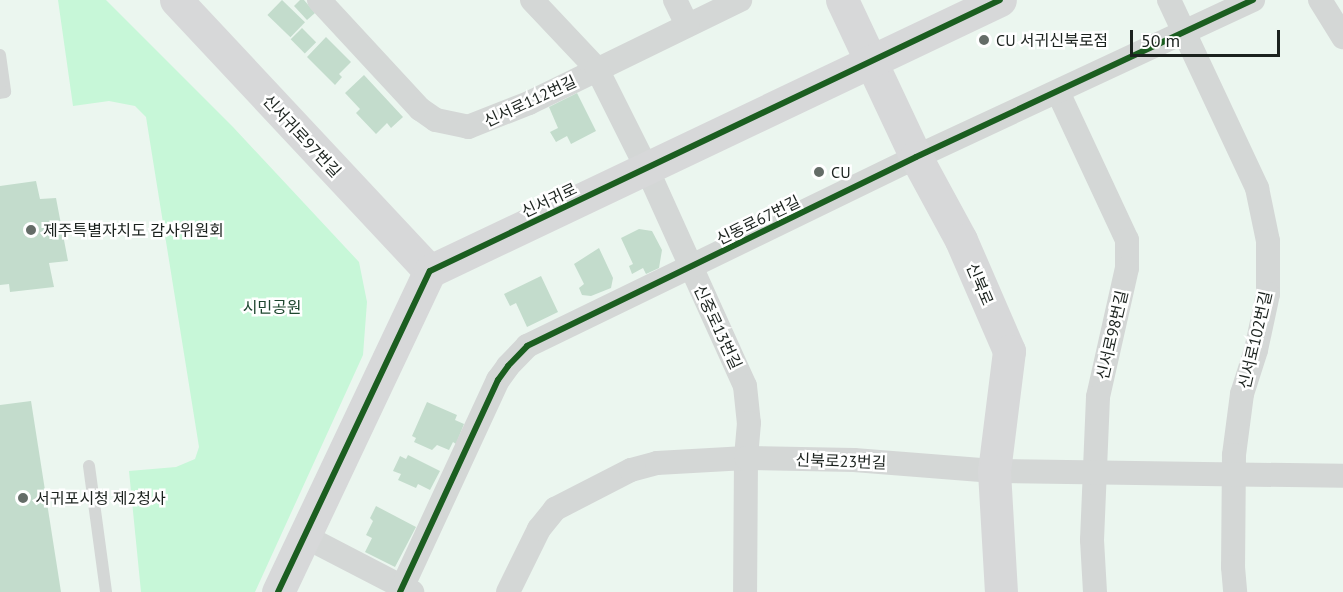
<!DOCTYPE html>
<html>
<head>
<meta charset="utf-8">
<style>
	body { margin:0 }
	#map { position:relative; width:1343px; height:592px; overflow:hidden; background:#ebf6ef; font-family:"PT Sans","Noto Sans KR",sans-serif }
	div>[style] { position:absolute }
	.green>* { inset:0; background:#c7f7d8 }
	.building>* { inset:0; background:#c3dccc; transform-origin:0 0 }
	.lane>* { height:12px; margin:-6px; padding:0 6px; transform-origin:6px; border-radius:6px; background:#d4d7d6 }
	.street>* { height:24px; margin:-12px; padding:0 12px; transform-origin:12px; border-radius:12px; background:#d4d7d6 }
	.secondary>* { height:33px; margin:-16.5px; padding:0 16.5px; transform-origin:16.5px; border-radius:16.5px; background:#d7d8d9 }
	.cycleway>* { height:6px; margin:-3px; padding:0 3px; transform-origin:3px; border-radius:3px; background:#1b5e20 }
	.dots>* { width:16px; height:16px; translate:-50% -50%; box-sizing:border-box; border:3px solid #fff; border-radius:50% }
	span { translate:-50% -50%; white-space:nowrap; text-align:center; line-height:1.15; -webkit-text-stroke:5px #fff; paint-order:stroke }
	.poi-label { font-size:16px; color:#1b221e }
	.left { translate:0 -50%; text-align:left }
	.street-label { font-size:16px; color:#1b221e }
	.park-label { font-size:16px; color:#1e472f }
	.scale { position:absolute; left:1130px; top:30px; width:150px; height:27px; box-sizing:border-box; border:3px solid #1b221e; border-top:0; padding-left:8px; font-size:18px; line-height:21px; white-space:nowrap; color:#1b221e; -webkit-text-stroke:4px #fff; paint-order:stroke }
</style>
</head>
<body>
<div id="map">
	<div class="green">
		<div style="clip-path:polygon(58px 0,106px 0,233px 127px,359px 262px,367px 302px,363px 355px,255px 592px,141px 592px,129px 471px,176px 467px,195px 459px,199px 447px,146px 117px,135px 106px,109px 101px,73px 106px)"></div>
	</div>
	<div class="building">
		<div style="left:282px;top:0;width:32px;height:21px;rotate:44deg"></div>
		<div style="clip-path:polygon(300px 0,304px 0,315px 13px,307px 20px,294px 6px)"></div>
		<div style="left:302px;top:28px;width:20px;height:16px;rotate:45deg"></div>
		<div style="clip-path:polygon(326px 37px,351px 62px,339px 74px,342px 77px,335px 85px,307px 57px)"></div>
		<div style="clip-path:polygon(364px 75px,403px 117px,391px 128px,387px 123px,376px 134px,356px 113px,360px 109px,345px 93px)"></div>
		<div style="clip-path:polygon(577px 93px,596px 131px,571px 144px,567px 136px,556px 142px,550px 132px,558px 128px,549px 107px)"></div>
		<div style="clip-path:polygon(36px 181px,40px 199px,56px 198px,68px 261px,49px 263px,54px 287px,10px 292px,9px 284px,0 285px,0 186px)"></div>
		<div style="clip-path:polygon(639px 229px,652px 231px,662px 250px,659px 268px,646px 274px,643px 268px,632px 274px,629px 266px,633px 264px,621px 238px)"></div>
		<div style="clip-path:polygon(599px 248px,613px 278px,611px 288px,591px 296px,582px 295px,579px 288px,584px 284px,574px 264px)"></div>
		<div style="clip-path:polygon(541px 276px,558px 312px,527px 327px,516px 303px,510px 306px,504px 294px)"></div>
		<div style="clip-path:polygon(31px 401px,61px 592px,0 592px,0 405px)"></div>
		<div style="clip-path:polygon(427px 402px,457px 415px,455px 420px,464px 424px,456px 444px,453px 442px,449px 450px,437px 445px,432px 450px,414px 442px,416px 438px,412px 436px)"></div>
		<div style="clip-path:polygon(408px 455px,440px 471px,430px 490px,418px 484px,416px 488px,398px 480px,401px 474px,393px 471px,400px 456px,406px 459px)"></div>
		<div style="clip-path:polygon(376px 506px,416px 527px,395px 567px,365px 552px,372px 538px,366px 535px,373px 521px,370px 518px)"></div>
	</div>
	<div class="lane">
		<div style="left:0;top:55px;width:37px;rotate:82deg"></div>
		<div style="left:5px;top:92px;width:5px;rotate:169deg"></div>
		<div style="left:89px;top:466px;width:127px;rotate:82.3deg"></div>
	</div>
	<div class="street">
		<div style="left:319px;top:0;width:149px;rotate:47.2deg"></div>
		<div style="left:420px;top:109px;width:19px;rotate:35deg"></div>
		<div style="left:436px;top:120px;width:33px;rotate:12deg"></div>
		<div style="left:468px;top:127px;width:66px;rotate:-21.5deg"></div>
		<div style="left:529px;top:103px;width:235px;rotate:-26deg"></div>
		<div style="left:532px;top:0;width:95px;rotate:46.7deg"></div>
		<div style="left:597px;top:69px;width:112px;rotate:63.4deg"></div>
		<div style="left:647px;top:169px;width:238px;rotate:65.7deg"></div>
		<div style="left:745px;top:386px;width:37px;rotate:84deg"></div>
		<div style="left:749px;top:423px;width:35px;rotate:95deg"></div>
		<div style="left:746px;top:458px;width:134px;rotate:90.4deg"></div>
		<div style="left:675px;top:0;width:28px;rotate:64deg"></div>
		<div style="left:1169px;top:0;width:208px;rotate:64.9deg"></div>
		<div style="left:1257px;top:188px;width:54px;rotate:78.3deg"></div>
		<div style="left:1268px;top:241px;width:53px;rotate:90deg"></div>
		<div style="left:1268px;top:294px;width:57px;rotate:102.1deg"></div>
		<div style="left:1256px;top:350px;width:46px;rotate:107.7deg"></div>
		<div style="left:1242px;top:394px;width:62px;rotate:97.5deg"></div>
		<div style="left:1234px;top:455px;width:112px;rotate:90.5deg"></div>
		<div style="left:1233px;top:567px;width:25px;rotate:85deg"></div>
		<div style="left:1320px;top:0;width:44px;rotate:58.1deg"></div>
		<div style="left:1058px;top:92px;width:163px;rotate:65deg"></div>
		<div style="left:1127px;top:240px;width:28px;rotate:90deg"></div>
		<div style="left:1127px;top:268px;width:132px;rotate:102.7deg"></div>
		<div style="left:1098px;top:397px;width:143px;rotate:92.4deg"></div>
		<div style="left:1092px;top:540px;width:52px;rotate:86.7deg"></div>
		<div style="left:304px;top:536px;width:122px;rotate:27.4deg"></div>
		<div style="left:400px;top:592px;width:234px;rotate:-65.2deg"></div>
		<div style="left:498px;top:380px;width:17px;rotate:-54deg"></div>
		<div style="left:508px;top:366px;width:28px;rotate:-46deg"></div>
		<div style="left:527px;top:346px;width:432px;rotate:-25.9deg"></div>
		<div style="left:916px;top:157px;width:372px;rotate:-25deg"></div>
		<div style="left:508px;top:592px;width:70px;rotate:-63.8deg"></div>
		<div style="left:539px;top:529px;width:26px;rotate:-51deg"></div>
		<div style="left:555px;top:509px;width:85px;rotate:-27.2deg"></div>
		<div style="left:631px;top:470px;width:27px;rotate:-15deg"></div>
		<div style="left:657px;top:463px;width:89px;rotate:-3.2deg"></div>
		<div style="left:746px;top:458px;width:108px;rotate:1.1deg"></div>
		<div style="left:854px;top:460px;width:140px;rotate:4.5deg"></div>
		<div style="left:994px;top:471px;width:349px;rotate:0.8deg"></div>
	</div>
	<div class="secondary">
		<div style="left:176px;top:0;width:371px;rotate:46.9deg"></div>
		<div style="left:842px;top:0;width:174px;rotate:64.8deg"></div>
		<div style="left:916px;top:157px;width:94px;rotate:61.5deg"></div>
		<div style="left:961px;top:240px;width:121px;rotate:66.6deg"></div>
		<div style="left:1009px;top:351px;width:121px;rotate:97.1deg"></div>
		<div style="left:994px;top:471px;width:121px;rotate:86.7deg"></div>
		<div style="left:278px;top:592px;width:355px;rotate:-64.7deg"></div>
		<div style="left:430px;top:271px;width:631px;rotate:-25.43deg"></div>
	</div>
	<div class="cycleway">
		<div style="left:278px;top:592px;width:355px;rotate:-64.7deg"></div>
		<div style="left:430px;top:271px;width:631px;rotate:-25.43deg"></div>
		<div style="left:400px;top:592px;width:234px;rotate:-65.2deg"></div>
		<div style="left:498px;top:380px;width:17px;rotate:-54deg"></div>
		<div style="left:508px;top:366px;width:28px;rotate:-46deg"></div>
		<div style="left:527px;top:346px;width:432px;rotate:-25.9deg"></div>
		<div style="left:916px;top:157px;width:372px;rotate:-25deg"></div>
	</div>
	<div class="dots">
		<div style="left:984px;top:40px;background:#646c67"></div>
		<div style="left:819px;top:172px;background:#646c67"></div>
		<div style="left:31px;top:230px;background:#646c67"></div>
		<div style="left:23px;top:498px;background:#646c67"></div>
	</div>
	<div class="poi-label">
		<span class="left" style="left:996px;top:40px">CU 서귀신북로점</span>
		<span class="left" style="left:831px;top:172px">CU</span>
		<span class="left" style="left:43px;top:230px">제주특별자치도 감사위원회</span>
		<span class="left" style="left:35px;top:498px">서귀포시청 제2청사</span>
	</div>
	<div class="street-label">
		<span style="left:530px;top:101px;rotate:-25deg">신서로112번길</span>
		<span style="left:302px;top:136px;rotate:47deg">신서귀로97번길</span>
		<span style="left:549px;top:200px;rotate:-25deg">신서귀로</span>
		<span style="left:758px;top:220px;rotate:-26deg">신동로67번길</span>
		<span style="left:980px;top:284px;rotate:67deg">신북로</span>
		<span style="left:718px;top:327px;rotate:65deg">신중로13번길</span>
		<span style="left:1112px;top:335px;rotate:-77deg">신서로98번길</span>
		<span style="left:1255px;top:340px;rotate:-77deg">신서로102번길</span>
		<span style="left:841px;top:461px;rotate:2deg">신북로23번길</span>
	</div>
	<div class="park-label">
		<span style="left:272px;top:307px">시민공원</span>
	</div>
	<div class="scale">50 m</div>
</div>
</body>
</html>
